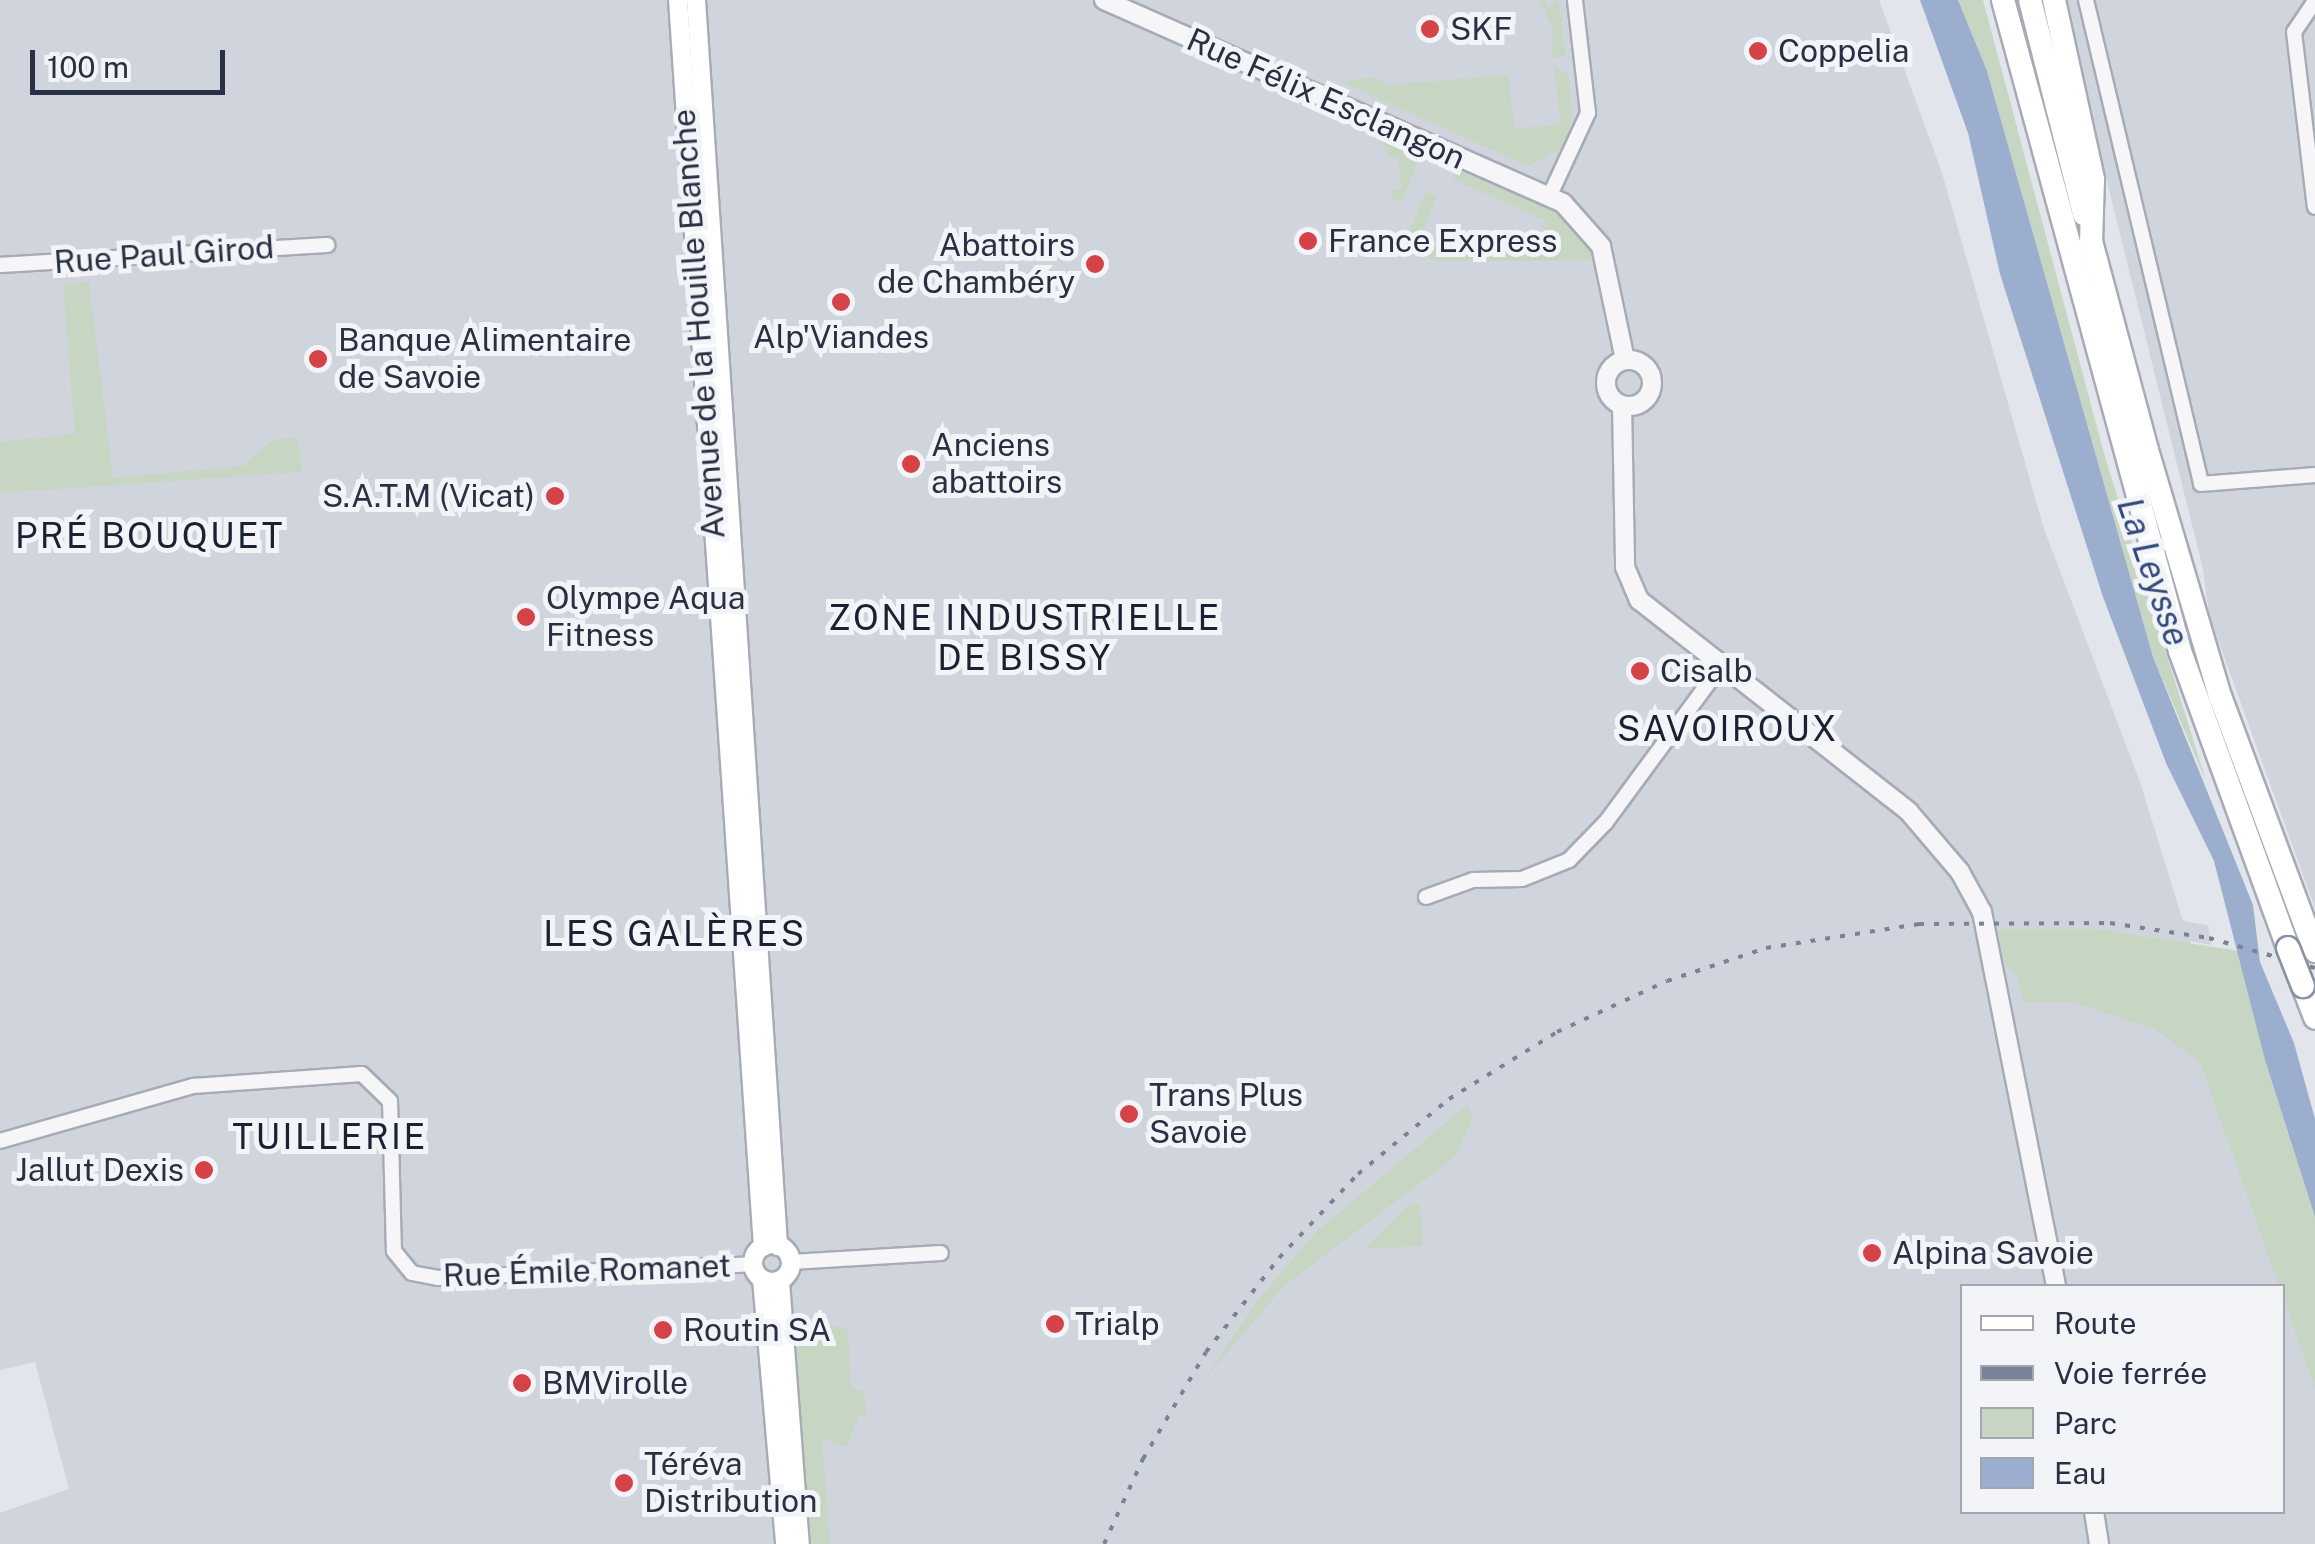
<!DOCTYPE html>
<html>
<head>
<meta charset="utf-8">
<style>
	body { margin:0 }
	#map { position:relative; width:2315px; height:1544px; overflow:hidden; background:#e2e5eb; font-family:"Public Sans",sans-serif }
	div>[style] { position:absolute }
	.built>* { inset:0; background:#d0d4dd }
	.green>* { inset:0; background:#c6d6c3 }
	.water>* { inset:0; background:#9caecd }
	.roads { filter:drop-shadow(2px 0 #a7abb6) drop-shadow(-2px 0 #a7abb6) drop-shadow(0 2px #a7abb6) drop-shadow(0 -2px #a7abb6) }
	.minor>* { height:14px; margin:-7px; padding:0 7px; transform-origin:7px; border-radius:7px; background:#f6f6f9 }
	.tertiary>* { height:18px; margin:-9px; padding:0 9px; transform-origin:9px; border-radius:9px; background:#f6f6f9 }
	.tertiary>.ring { margin:-9px; padding:0; box-sizing:content-box; background:none; border:18px solid #f6f6f9; border-radius:50% }
	.secondary>* { height:18px; margin:-9px; padding:0 9px; transform-origin:9px; border-radius:9px; background:#fff }
	.secondary>.ring { margin:-9px; padding:0; box-sizing:content-box; background:none; border:18px solid #fff; border-radius:50% }
	.trunk>* { height:22px; margin:-11px; padding:0 11px; transform-origin:11px; border-radius:11px; background:#fff }
	.rail>* { height:4px; margin-top:-2px; transform-origin:0; background:repeating-linear-gradient(90deg,#7b8296 0 5px,transparent 0 15px) }
	.bridges { filter:drop-shadow(2px 0 #8990a3) drop-shadow(-2px 0 #8990a3) drop-shadow(0 2px #8990a3) drop-shadow(0 -2px #8990a3) }
	.trunk-bridge>* { height:22px; margin:-11px; padding:0 11px; transform-origin:11px; border-radius:11px; background:#fff }
	.dots>* { width:28px; height:28px; translate:-50% -50%; box-sizing:border-box; border:5px solid #f2f4f8; border-radius:50% }
	span { translate:-50% -50%; white-space:nowrap; text-align:center; line-height:1.15; -webkit-text-stroke:10px #f2f4f8; paint-order:stroke }
	.poi-label { font-size:32px; color:#293044 }
	.left { translate:0 -50%; text-align:left }
	.right { translate:-100% -50%; text-align:right }
	.street-label { font-size:32px; color:#293044 }
	.neighbourhood-label { font-size:35px; color:#1b2135; letter-spacing:2.5px }
	.water-label { font-size:35px; color:#31497b; font-style:italic }
	.legend { position:absolute; left:1960px; top:1284px; width:325px; height:230px; box-sizing:border-box; background:#f2f4f8; border:2px solid #a2a6b0; margin:0; padding:12px 18px; list-style:none; font-size:30px; color:#293044 }
	.legend li { display:flex; align-items:center; gap:20px; height:50px }
	.legend b { width:50px; border:2px solid #a2a6b0 }
	.scale { position:absolute; left:30px; top:50px; width:195px; height:45px; box-sizing:border-box; border:5px solid #293044; border-top:0; padding-left:12px; font-size:30px; line-height:35px; white-space:nowrap; color:#293044; -webkit-text-stroke:8px #f2f4f8; paint-order:stroke }
</style>
</head>
<body>
<div id="map">
	<div class="built">
		<div style="clip-path:polygon(evenodd,0 0,1879px 0,1942px 173px,2044px 529px,2140px 782px,2183px 921px,2208px 925px,2211px 945px,2190px 941px,2315px 1361px,2315px 1544px,0 1544px,0 1513px,69px 1489px,35px 1362px,0 1370px,0 0,1962px 1286px,2282px 1286px,2282px 1512px,1962px 1512px,1962px 1286px)"></div>
		<div style="clip-path:polygon(2062px 0,2315px 0,2315px 908px,2209px 615px,2203px 569px)"></div>
	</div>
	<div class="green">
		<div style="clip-path:polygon(1545px 0,1548px 7px,1558px 0,1566px 55px,1552px 58px,1553px 27px,1539px 1px)"></div>
		<div style="clip-path:polygon(1958px 0,1983px 0,2105px 457px,2206px 781px,2153px 657px,1987px 71px)"></div>
		<div style="clip-path:polygon(1554px 67px,1568px 73px,1572px 114px,1566px 146px,1528px 166px,1341px 82px,1375px 77px,1388px 85px,1508px 75px,1515px 129px,1561px 124px)"></div>
		<div style="clip-path:polygon(1394px 137px,1414px 146px,1416px 165px,1402px 202px,1393px 200px,1390px 190px,1401px 189px,1398px 157px,1388px 157px,1384px 143px)"></div>
		<div style="clip-path:polygon(1464px 168px,1566px 213px,1591px 240px,1596px 260px,1432px 261px,1408px 235px,1426px 192px,1437px 196px,1422px 232px,1484px 260px,1489px 252px,1545px 253px,1554px 233px,1542px 228px,1545px 220px,1452px 179px)"></div>
		<div style="clip-path:polygon(89px 282px,113px 478px,243px 466px,271px 441px,291px 437px,298px 438px,302px 472px,0 493px,0 442px,75px 434px,63px 285px)"></div>
		<div style="clip-path:polygon(1998px 929px,2096px 929px,2240px 951px,2265px 1060px,2315px 1217px,2315px 1388px,2200px 1062px,2154px 1029px,2073px 1002px,2023px 1002px,2018px 975px,2006px 967px)"></div>
		<div style="clip-path:polygon(1468px 1104px,1473px 1118px,1456px 1156px,1284px 1286px,1204px 1380px,1258px 1300px,1315px 1233px)"></div>
		<div style="clip-path:polygon(1410px 1204px,1420px 1205px,1423px 1246px,1365px 1249px)"></div>
		<div style="clip-path:polygon(817px 1322px,848px 1329px,851px 1387px,864px 1392px,867px 1417px,859px 1414px,847px 1447px,822px 1438px,830px 1544px,810px 1544px,795px 1368px,796px 1347px)"></div>
	</div>
	<div class="water">
		<div style="clip-path:polygon(1920px 0,1958px 0,1987px 71px,2153px 657px,2253px 905px,2260px 962px,2294px 1043px,2315px 1119px,2315px 1217px,2265px 1060px,2214px 861px,2166px 763px,2103px 597px,2000px 274px,1968px 133px)"></div>
	</div>
	<div class="roads">
		<div class="minor">
			<div style="left:2086px;top:0;width:497px;rotate:76.6deg"></div>
			<div style="left:2201px;top:484px;width:114px;rotate:-4.5deg"></div>
			<div style="left:2315px;top:1px;width:37px;rotate:124deg"></div>
			<div style="left:2294px;top:32px;width:176px;rotate:83.2deg"></div>
			<div style="left:1549px;top:197px;width:93px;rotate:-65.1deg"></div>
			<div style="left:1588px;top:113px;width:114px;rotate:-96.6deg"></div>
			<div style="left:0;top:265px;width:328px;rotate:-3.5deg"></div>
			<div style="left:1426px;top:897px;width:50px;rotate:-19.9deg"></div>
			<div style="left:1473px;top:880px;width:49px;rotate:-1.2deg"></div>
			<div style="left:1522px;top:879px;width:51px;rotate:-22deg"></div>
			<div style="left:1569px;top:860px;width:53px;rotate:-45.8deg"></div>
			<div style="left:1606px;top:822px;width:194px;rotate:-53.6deg"></div>
			<div style="left:0;top:1141px;width:201px;rotate:-15.9deg"></div>
			<div style="left:193px;top:1086px;width:169px;rotate:-4.1deg"></div>
			<div style="left:362px;top:1074px;width:39px;rotate:44deg"></div>
			<div style="left:390px;top:1101px;width:150px;rotate:88.5deg"></div>
			<div style="left:394px;top:1251px;width:28px;rotate:51deg"></div>
			<div style="left:412px;top:1273px;width:26px;rotate:11deg"></div>
			<div style="left:438px;top:1278px;width:315px;rotate:-2.5deg"></div>
			<div style="left:791px;top:1262px;width:150px;rotate:-3.4deg"></div>
		</div>
		<div class="tertiary">
			<div style="left:1104px;top:0;width:502px;rotate:23.86deg"></div>
			<div style="left:1563px;top:203px;width:57px;rotate:48.5deg"></div>
			<div style="left:1601px;top:246px;width:116px;rotate:78.1deg"></div>
			<div class="ring" style="left:1606px;top:360px;width:28px;height:28px"></div>
			<div style="left:1622px;top:405px;width:162px;rotate:88.9deg"></div>
			<div style="left:1625px;top:567px;width:36px;rotate:67deg"></div>
			<div style="left:1639px;top:600px;width:343px;rotate:38.1deg"></div>
			<div style="left:1909px;top:812px;width:79px;rotate:49.6deg"></div>
			<div style="left:1960px;top:872px;width:46px;rotate:61.2deg"></div>
			<div style="left:1982px;top:912px;width:381px;rotate:78.8deg"></div>
			<div style="left:2094px;top:1512px;width:32px;rotate:81deg"></div>
		</div>
		<div class="secondary">
			<div style="left:678px;top:0;width:1250px;rotate:86.1deg"></div>
			<div style="left:696px;top:0;width:1249px;rotate:86.23deg"></div>
			<div class="ring" style="left:753px;top:1244px;width:20px;height:20px"></div>
			<div style="left:762px;top:1279px;width:266px;rotate:85deg"></div>
			<div style="left:780px;top:1281px;width:264px;rotate:85.7deg"></div>
		</div>
		<div class="trunk">
			<div style="left:2003px;top:0;width:675px;rotate:74.79deg"></div>
			<div style="left:2180px;top:651px;width:316px;rotate:70deg"></div>
			<div style="left:2030px;top:0;width:221px;rotate:75.8deg"></div>
			<div style="left:2054px;top:0;width:183px;rotate:77.7deg"></div>
			<div style="left:2093px;top:179px;width:62px;rotate:91.8deg"></div>
			<div style="left:2091px;top:241px;width:216px;rotate:75deg"></div>
			<div style="left:2147px;top:450px;width:257px;rotate:73.5deg"></div>
			<div style="left:2220px;top:696px;width:272px;rotate:69.6deg"></div>
			<div style="left:2303px;top:986px;width:34px;rotate:69deg"></div>
		</div>
	</div>
	<div class="rail">
		<div style="left:1104px;top:1544px;width:94px;rotate:-65.4deg"></div>
		<div style="left:1143px;top:1459px;width:124px;rotate:-59.5deg"></div>
		<div style="left:1206px;top:1352px;width:119px;rotate:-52.2deg"></div>
		<div style="left:1279px;top:1258px;width:115px;rotate:-46.8deg"></div>
		<div style="left:1358px;top:1174px;width:118px;rotate:-39.5deg"></div>
		<div style="left:1449px;top:1099px;width:127px;rotate:-31.8deg"></div>
		<div style="left:1557px;top:1032px;width:121px;rotate:-24.9deg"></div>
		<div style="left:1667px;top:981px;width:104px;rotate:-18.4deg"></div>
		<div style="left:1766px;top:948px;width:155px;rotate:-8.9deg"></div>
		<div style="left:1919px;top:924px;width:191px;rotate:-0.3deg"></div>
		<div style="left:2110px;top:923px;width:100px;rotate:8.6deg"></div>
		<div style="left:2209px;top:938px;width:110px;rotate:15.8deg"></div>
	</div>
	<div class="bridges">
		<div class="trunk-bridge">
			<div style="left:2288px;top:948px;width:41px;rotate:68.5deg"></div>
		</div>
	</div>
	<div class="dots">
		<div style="left:1430px;top:29px;background:#d54348"></div>
		<div style="left:1758px;top:51px;background:#d54348"></div>
		<div style="left:1308px;top:241px;background:#d54348"></div>
		<div style="left:1095px;top:264px;background:#d54348"></div>
		<div style="left:841px;top:302px;background:#d54348"></div>
		<div style="left:318px;top:359px;background:#d54348"></div>
		<div style="left:911px;top:464px;background:#d54348"></div>
		<div style="left:555px;top:496px;background:#d54348"></div>
		<div style="left:526px;top:617px;background:#d54348"></div>
		<div style="left:1640px;top:671px;background:#d54348"></div>
		<div style="left:1129px;top:1114px;background:#d54348"></div>
		<div style="left:204px;top:1170px;background:#d54348"></div>
		<div style="left:1872px;top:1253px;background:#d54348"></div>
		<div style="left:1055px;top:1324px;background:#d54348"></div>
		<div style="left:663px;top:1330px;background:#d54348"></div>
		<div style="left:522px;top:1383px;background:#d54348"></div>
		<div style="left:624px;top:1483px;background:#d54348"></div>
	</div>
	<div class="poi-label">
		<span class="left" style="left:1450px;top:29px">SKF</span>
		<span class="left" style="left:1778px;top:51px">Coppelia</span>
		<span class="left" style="left:1328px;top:241px">France Express</span>
		<span class="right" style="left:1075px;top:264px">Abattoirs<br>de Chambéry</span>
		<span style="left:841px;top:337px">Alp'Viandes</span>
		<span class="left" style="left:338px;top:359px">Banque Alimentaire<br>de Savoie</span>
		<span class="left" style="left:931px;top:464px">Anciens<br>abattoirs</span>
		<span class="right" style="left:535px;top:496px">S.A.T.M (Vicat)</span>
		<span class="left" style="left:546px;top:617px">Olympe Aqua<br>Fitness</span>
		<span class="left" style="left:1660px;top:671px">Cisalb</span>
		<span class="left" style="left:1149px;top:1114px">Trans Plus<br>Savoie</span>
		<span class="right" style="left:184px;top:1170px">Jallut Dexis</span>
		<span class="left" style="left:1892px;top:1253px">Alpina Savoie</span>
		<span class="left" style="left:1075px;top:1324px">Trialp</span>
		<span class="left" style="left:683px;top:1330px">Routin SA</span>
		<span class="left" style="left:542px;top:1383px">BMVirolle</span>
		<span class="left" style="left:644px;top:1483px">Téréva<br>Distribution</span>
	</div>
	<div class="street-label">
		<span style="left:1326px;top:99px;rotate:24deg">Rue Félix Esclangon</span>
		<span style="left:164px;top:255px;rotate:-4deg">Rue Paul Girod</span>
		<span style="left:699px;top:324px;rotate:-94deg">Avenue de la Houille Blanche</span>
		<span style="left:587px;top:1271px;rotate:-2deg">Rue Émile Romanet</span>
	</div>
	<div class="neighbourhood-label">
		<span style="left:150px;top:536px">PRÉ BOUQUET</span>
		<span style="left:1025px;top:638px">ZONE INDUSTRIELLE<br>DE BISSY</span>
		<span style="left:1728px;top:729px">SAVOIROUX</span>
		<span style="left:675px;top:934px">LES GALÈRES</span>
		<span style="left:330px;top:1137px">TUILLERIE</span>
	</div>
	<div class="water-label">
		<span style="left:2153px;top:572px;rotate:71deg">La Leysse</span>
	</div>
	<ul class="legend">
	<li><b style="height:12px;background:#fff"></b>Route</li>
	<li><b style="height:12px;background:#7b8296"></b>Voie ferrée</li>
	<li><b style="height:28px;background:#c6d6c3"></b>Parc</li>
	<li><b style="height:28px;background:#9caecd"></b>Eau</li>
	</ul>
	<div class="scale">100 m</div>
</div>
</body>
</html>
